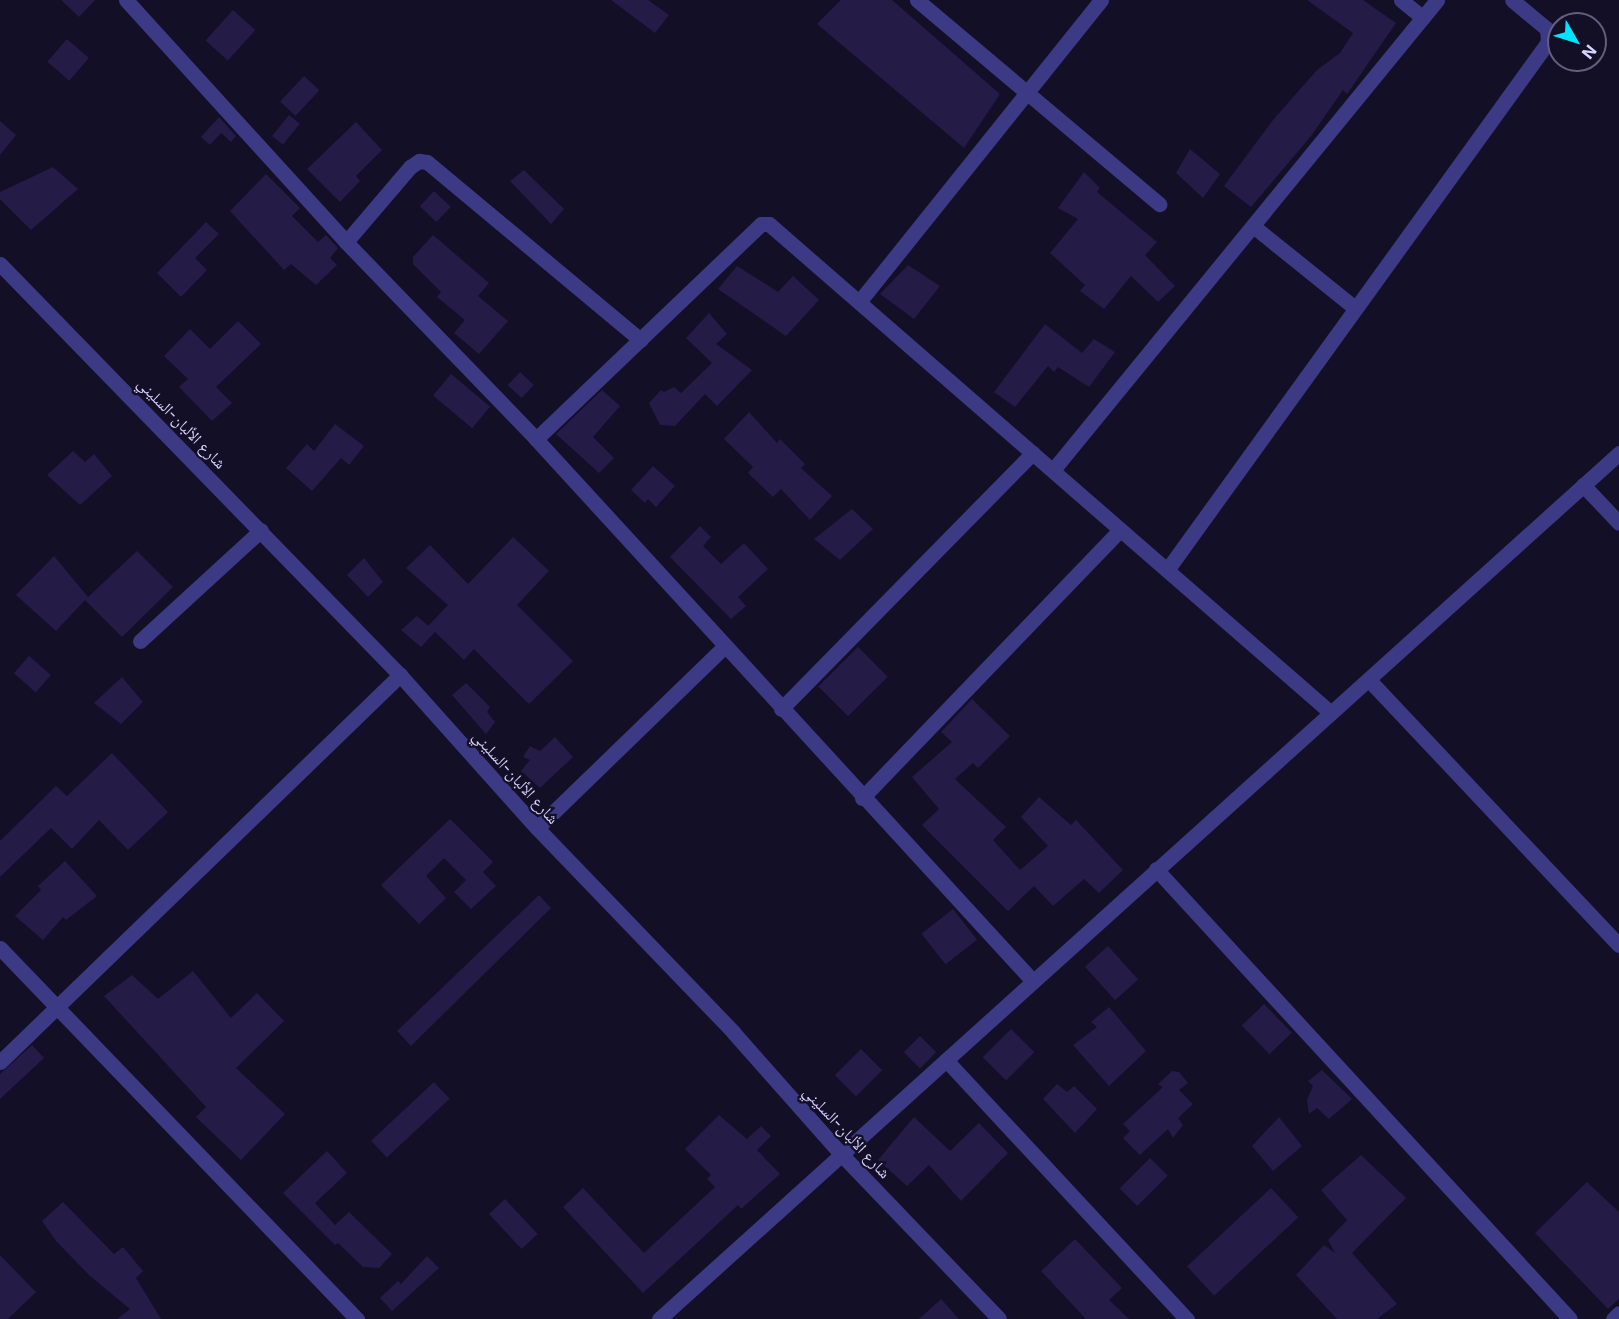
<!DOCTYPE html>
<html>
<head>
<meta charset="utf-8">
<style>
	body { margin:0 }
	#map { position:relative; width:1619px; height:1319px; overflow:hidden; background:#130f26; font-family:Inter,"Noto Naskh Arabic",sans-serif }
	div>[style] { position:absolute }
	.building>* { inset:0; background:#241b47; transform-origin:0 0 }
	.minor>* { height:15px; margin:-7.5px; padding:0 7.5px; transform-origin:7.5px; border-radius:7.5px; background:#3d3a85 }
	span { translate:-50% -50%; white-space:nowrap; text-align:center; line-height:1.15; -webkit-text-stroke:4.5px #130f26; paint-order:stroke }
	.street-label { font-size:16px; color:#d9d4ff }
	.north { position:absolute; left:1547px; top:12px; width:60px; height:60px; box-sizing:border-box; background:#130f26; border:2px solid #625e7d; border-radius:50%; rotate:129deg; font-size:16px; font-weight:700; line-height:24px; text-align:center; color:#d9d4ff }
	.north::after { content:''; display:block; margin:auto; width:21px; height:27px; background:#00e5ff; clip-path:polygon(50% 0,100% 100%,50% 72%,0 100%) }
</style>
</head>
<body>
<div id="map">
	<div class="building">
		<div style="clip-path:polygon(61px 0,95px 0,79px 17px)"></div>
		<div style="clip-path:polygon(611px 0,648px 0,669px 15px,655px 33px)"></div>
		<div style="clip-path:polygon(841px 0,892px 0,1000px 94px,964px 148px,817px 24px)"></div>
		<div style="clip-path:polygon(1307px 0,1363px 0,1396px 23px,1347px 94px,1343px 90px,1311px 136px,1251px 207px,1224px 186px,1273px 120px,1317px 70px,1340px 53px,1353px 33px)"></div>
		<div style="left:233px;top:10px;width:30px;height:41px;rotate:42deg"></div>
		<div style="left:67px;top:39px;width:29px;height:30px;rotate:41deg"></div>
		<div style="left:304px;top:76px;width:21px;height:35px;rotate:43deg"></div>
		<div style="left:289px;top:115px;width:14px;height:27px;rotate:39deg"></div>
		<div style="clip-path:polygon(219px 117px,236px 136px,231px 142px,221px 133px,210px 145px,201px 137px)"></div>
		<div style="clip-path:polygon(0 121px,16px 135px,0 155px)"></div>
		<div style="clip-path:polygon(356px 122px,382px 150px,356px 176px,360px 181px,340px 202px,307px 169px)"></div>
		<div style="clip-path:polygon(1190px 149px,1220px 174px,1203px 198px,1176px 173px)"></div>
		<div style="clip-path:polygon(53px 167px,78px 189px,31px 230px,0 199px,0 192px)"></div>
		<div style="clip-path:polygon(524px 170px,564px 209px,551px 224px,510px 181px)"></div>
		<div style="clip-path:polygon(1084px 172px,1100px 188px,1097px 192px,1157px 242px,1145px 255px,1175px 286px,1158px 302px,1131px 276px,1104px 309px,1080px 291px,1085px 285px,1050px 253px,1078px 219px,1058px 208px)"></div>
		<div style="clip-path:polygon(266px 174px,300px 208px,292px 216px,318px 242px,326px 235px,338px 248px,330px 258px,337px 265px,316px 285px,291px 264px,284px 270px,230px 211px)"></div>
		<div style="left:434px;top:191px;width:23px;height:21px;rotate:43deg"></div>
		<div style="clip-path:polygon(206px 222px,219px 234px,195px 258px,207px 270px,181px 297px,157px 273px)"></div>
		<div style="clip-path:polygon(433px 235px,489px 283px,478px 296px,508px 321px,479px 354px,454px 333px,465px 320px,437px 297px,441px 292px,413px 264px,413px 257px)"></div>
		<div style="clip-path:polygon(908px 265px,940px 286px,914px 319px,880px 294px)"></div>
		<div style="clip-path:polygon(737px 266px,778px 292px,793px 276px,819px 300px,786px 336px,718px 289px)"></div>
		<div style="clip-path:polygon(709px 313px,727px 334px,716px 344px,752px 370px,717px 406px,705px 394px,675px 426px,660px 425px,649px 403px,661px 390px,664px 392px,674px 387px,681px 393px,712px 363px,686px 338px)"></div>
		<div style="clip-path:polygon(238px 321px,261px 344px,216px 387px,232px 403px,212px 421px,179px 387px,188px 379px,164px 356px,190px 329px,210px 349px)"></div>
		<div style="clip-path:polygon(1045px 324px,1082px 353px,1094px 339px,1115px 352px,1089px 387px,1058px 367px,1054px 372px,1048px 366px,1015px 407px,994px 392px)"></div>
		<div style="left:520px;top:372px;width:19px;height:18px;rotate:43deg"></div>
		<div style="left:451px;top:374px;width:51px;height:28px;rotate:40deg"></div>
		<div style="clip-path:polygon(602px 390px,620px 406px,593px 437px,614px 458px,599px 473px,556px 434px)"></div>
		<div style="clip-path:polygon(749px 412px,777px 443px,780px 439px,805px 464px,801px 468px,832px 496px,810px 520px,781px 489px,773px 497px,748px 473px,753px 467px,724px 439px)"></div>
		<div style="clip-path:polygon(335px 424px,364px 446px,349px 465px,341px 458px,312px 491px,286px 468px,307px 444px,314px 451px)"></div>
		<div style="clip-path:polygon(73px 451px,85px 462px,94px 454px,112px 476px,80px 505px,47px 475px)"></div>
		<div style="clip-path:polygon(653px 466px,675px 486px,656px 507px,648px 499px,645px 503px,631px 490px)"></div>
		<div style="clip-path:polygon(852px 509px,873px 529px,840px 560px,814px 539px)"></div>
		<div style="clip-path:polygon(700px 526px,711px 537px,703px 546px,721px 564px,744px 543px,768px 569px,738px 597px,746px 606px,731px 619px,670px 557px)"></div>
		<div style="clip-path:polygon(513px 537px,549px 571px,517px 605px,573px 661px,529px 704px,474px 649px,464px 660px,435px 632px,421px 647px,401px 630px,417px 616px,433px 630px,428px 626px,448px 605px,406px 568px,430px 545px,468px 584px)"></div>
		<div style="clip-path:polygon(137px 551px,173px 587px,122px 637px,85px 600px,56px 631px,16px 595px,54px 556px,88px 597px)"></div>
		<div style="clip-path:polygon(364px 558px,383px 582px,368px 597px,347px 575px)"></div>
		<div style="left:858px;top:647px;width:42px;height:56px;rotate:45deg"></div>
		<div style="left:29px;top:656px;width:29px;height:23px;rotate:41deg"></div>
		<div style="clip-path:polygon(122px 677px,143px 702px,121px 724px,94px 703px)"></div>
		<div style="clip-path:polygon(466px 683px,490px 707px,487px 712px,495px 722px,486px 734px,452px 695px)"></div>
		<div style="clip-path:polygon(972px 699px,1010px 736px,978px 768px,973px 763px,955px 779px,1006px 827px,993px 840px,1020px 870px,1048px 846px,1021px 817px,1039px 797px,1071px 825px,1076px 820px,1123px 870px,1099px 893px,1084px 879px,1053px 906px,1034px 886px,1008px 911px,922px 825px,939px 809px,912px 777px,952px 742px,941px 732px)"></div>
		<div style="clip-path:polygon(555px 737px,573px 757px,540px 788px,521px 771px,530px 760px,523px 757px,530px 746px,540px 751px)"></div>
		<div style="clip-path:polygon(112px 753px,168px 812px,128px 850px,99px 820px,72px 849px,51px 828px,0 877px,0 841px,56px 786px,67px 796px)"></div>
		<div style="clip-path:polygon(450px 819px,493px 862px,483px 872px,496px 886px,471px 909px,454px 892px,466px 880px,444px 858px,426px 876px,446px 898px,419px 924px,381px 885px)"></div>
		<div style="clip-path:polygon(65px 861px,97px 896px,66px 920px,63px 917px,43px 940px,15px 916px,41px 890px,38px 886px)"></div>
		<div style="clip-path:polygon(539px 895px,551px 908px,411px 1046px,397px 1031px)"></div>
		<div style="left:953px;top:909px;width:39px;height:40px;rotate:52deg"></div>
		<div style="left:1108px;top:946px;width:45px;height:31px;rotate:48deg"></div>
		<div style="clip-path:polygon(193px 971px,231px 1018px,257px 993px,284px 1021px,236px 1068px,285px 1114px,241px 1160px,196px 1117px,206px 1107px,104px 996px,132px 975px,158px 999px)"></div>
		<div style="left:1264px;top:1004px;width:40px;height:31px;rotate:46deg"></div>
		<div style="clip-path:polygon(1109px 1007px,1146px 1051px,1109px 1086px,1073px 1045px,1097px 1027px,1091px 1022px)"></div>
		<div style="left:1011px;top:1029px;width:33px;height:40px;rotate:45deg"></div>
		<div style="left:920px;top:1036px;width:23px;height:23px;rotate:45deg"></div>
		<div style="clip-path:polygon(32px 1045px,44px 1058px,0 1099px,0 1074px)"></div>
		<div style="left:861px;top:1049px;width:30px;height:37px;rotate:45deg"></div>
		<div style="clip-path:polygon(1322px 1070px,1352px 1099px,1329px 1119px,1317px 1108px,1309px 1114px,1307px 1100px,1313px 1086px,1308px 1081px)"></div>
		<div style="clip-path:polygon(1172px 1071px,1179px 1072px,1188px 1083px,1179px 1090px,1193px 1104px,1178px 1118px,1183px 1125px,1173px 1138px,1168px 1129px,1140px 1155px,1123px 1138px,1130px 1131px,1123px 1124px,1163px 1087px,1158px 1084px)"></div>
		<div style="left:434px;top:1082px;width:23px;height:86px;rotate:47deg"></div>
		<div style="clip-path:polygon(1057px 1084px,1067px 1092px,1074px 1086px,1097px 1109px,1075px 1133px,1043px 1099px)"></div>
		<div style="clip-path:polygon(719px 1115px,747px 1139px,761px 1126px,771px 1136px,757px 1150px,780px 1174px,741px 1209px,738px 1205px,643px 1293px,563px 1207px,583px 1188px,644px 1253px,715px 1187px,707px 1179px,711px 1175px,685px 1149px)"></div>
		<div style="clip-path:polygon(914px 1117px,950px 1151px,979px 1123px,1008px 1153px,961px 1201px,929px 1165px,907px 1186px,878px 1160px)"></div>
		<div style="clip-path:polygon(1279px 1117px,1302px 1146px,1273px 1171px,1252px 1146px)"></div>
		<div style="clip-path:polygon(327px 1151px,347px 1173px,315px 1203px,335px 1225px,349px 1212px,392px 1254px,379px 1268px,363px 1267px,338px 1243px,335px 1245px,283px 1193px)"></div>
		<div style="clip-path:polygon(1361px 1155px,1406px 1198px,1352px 1253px,1397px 1304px,1377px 1319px,1337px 1319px,1296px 1275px,1324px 1245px,1335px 1253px,1328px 1240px,1347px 1220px,1321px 1190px)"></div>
		<div style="left:1150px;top:1158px;width:25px;height:43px;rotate:45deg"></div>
		<div style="clip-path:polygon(1587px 1182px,1619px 1212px,1619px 1299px,1608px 1309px,1535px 1233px)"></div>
		<div style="left:1271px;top:1188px;width:40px;height:115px;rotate:47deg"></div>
		<div style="left:505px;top:1199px;width:48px;height:22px;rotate:47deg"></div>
		<div style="clip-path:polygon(63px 1202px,114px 1254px,123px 1247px,143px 1271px,136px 1278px,161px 1319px,117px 1319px,130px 1309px,90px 1276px,56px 1241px,42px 1221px)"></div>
		<div style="clip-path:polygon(1075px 1239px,1122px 1288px,1109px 1300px,1129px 1319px,1086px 1319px,1041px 1271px)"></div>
		<div style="clip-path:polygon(0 1255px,36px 1292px,8px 1319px,0 1319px)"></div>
		<div style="clip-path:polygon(427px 1256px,439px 1268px,392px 1311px,380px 1298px,398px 1281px,401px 1284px)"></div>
		<div style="clip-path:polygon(941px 1299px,959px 1319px,919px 1319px)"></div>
	</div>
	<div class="minor">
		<div style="left:126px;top:0;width:327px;rotate:47.7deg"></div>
		<div style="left:346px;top:242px;width:274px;rotate:46deg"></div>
		<div style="left:536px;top:439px;width:733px;rotate:47.49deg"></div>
		<div style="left:917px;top:0;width:317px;rotate:40.1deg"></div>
		<div style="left:1401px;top:0;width:28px;rotate:39deg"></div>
		<div style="left:1253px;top:226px;width:131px;rotate:38.8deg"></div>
		<div style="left:346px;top:242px;width:99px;rotate:-49.5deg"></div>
		<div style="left:410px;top:167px;width:11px;rotate:-34deg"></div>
		<div style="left:419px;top:161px;width:8px;rotate:7deg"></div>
		<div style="left:427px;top:162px;width:278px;rotate:39.8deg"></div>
		<div style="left:0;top:264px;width:574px;rotate:45.78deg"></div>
		<div style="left:400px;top:675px;width:205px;rotate:48.2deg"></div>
		<div style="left:537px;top:828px;width:283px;rotate:46.1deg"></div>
		<div style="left:733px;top:1032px;width:163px;rotate:48.5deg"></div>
		<div style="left:841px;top:1154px;width:228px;rotate:46.2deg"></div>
		<div style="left:859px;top:302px;width:387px;rotate:-51.3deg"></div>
		<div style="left:536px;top:439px;width:311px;rotate:-43.7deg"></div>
		<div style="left:761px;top:224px;width:8px"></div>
		<div style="left:769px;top:224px;width:744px;rotate:41.02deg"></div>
		<div style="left:1053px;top:470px;width:607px;rotate:-50.75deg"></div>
		<div style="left:1583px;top:485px;width:52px;rotate:46.5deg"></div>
		<div style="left:1167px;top:570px;width:651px;rotate:-54.19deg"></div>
		<div style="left:1548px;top:42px;width:13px;rotate:-94deg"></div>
		<div style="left:1547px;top:29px;width:45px;rotate:-140.4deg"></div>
		<div style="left:140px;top:641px;width:164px;rotate:-42.5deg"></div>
		<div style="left:1369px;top:680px;width:364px;rotate:46.7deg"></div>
		<div style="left:781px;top:709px;width:359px;rotate:-45.5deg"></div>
		<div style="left:862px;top:798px;width:372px;rotate:-46.1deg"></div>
		<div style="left:537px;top:828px;width:260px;rotate:-44.1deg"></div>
		<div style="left:1156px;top:869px;width:611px;rotate:47.39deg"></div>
		<div style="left:0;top:948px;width:515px;rotate:46.1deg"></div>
		<div style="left:946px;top:1060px;width:354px;rotate:47.1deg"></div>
		<div style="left:0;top:1062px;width:557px;rotate:-44.05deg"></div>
		<div style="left:659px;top:1319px;width:1293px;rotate:-42.05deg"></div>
		<div style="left:1613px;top:1319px;width:8px;rotate:-45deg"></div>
	</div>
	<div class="street-label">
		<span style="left:182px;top:423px;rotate:46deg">شارع الألبان-السليني</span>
		<span style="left:516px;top:777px;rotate:48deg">شارع الألبان-السليني</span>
		<span style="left:847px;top:1132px;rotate:47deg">شارع الألبان-السليني</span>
	</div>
	<div class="north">N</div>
</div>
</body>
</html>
